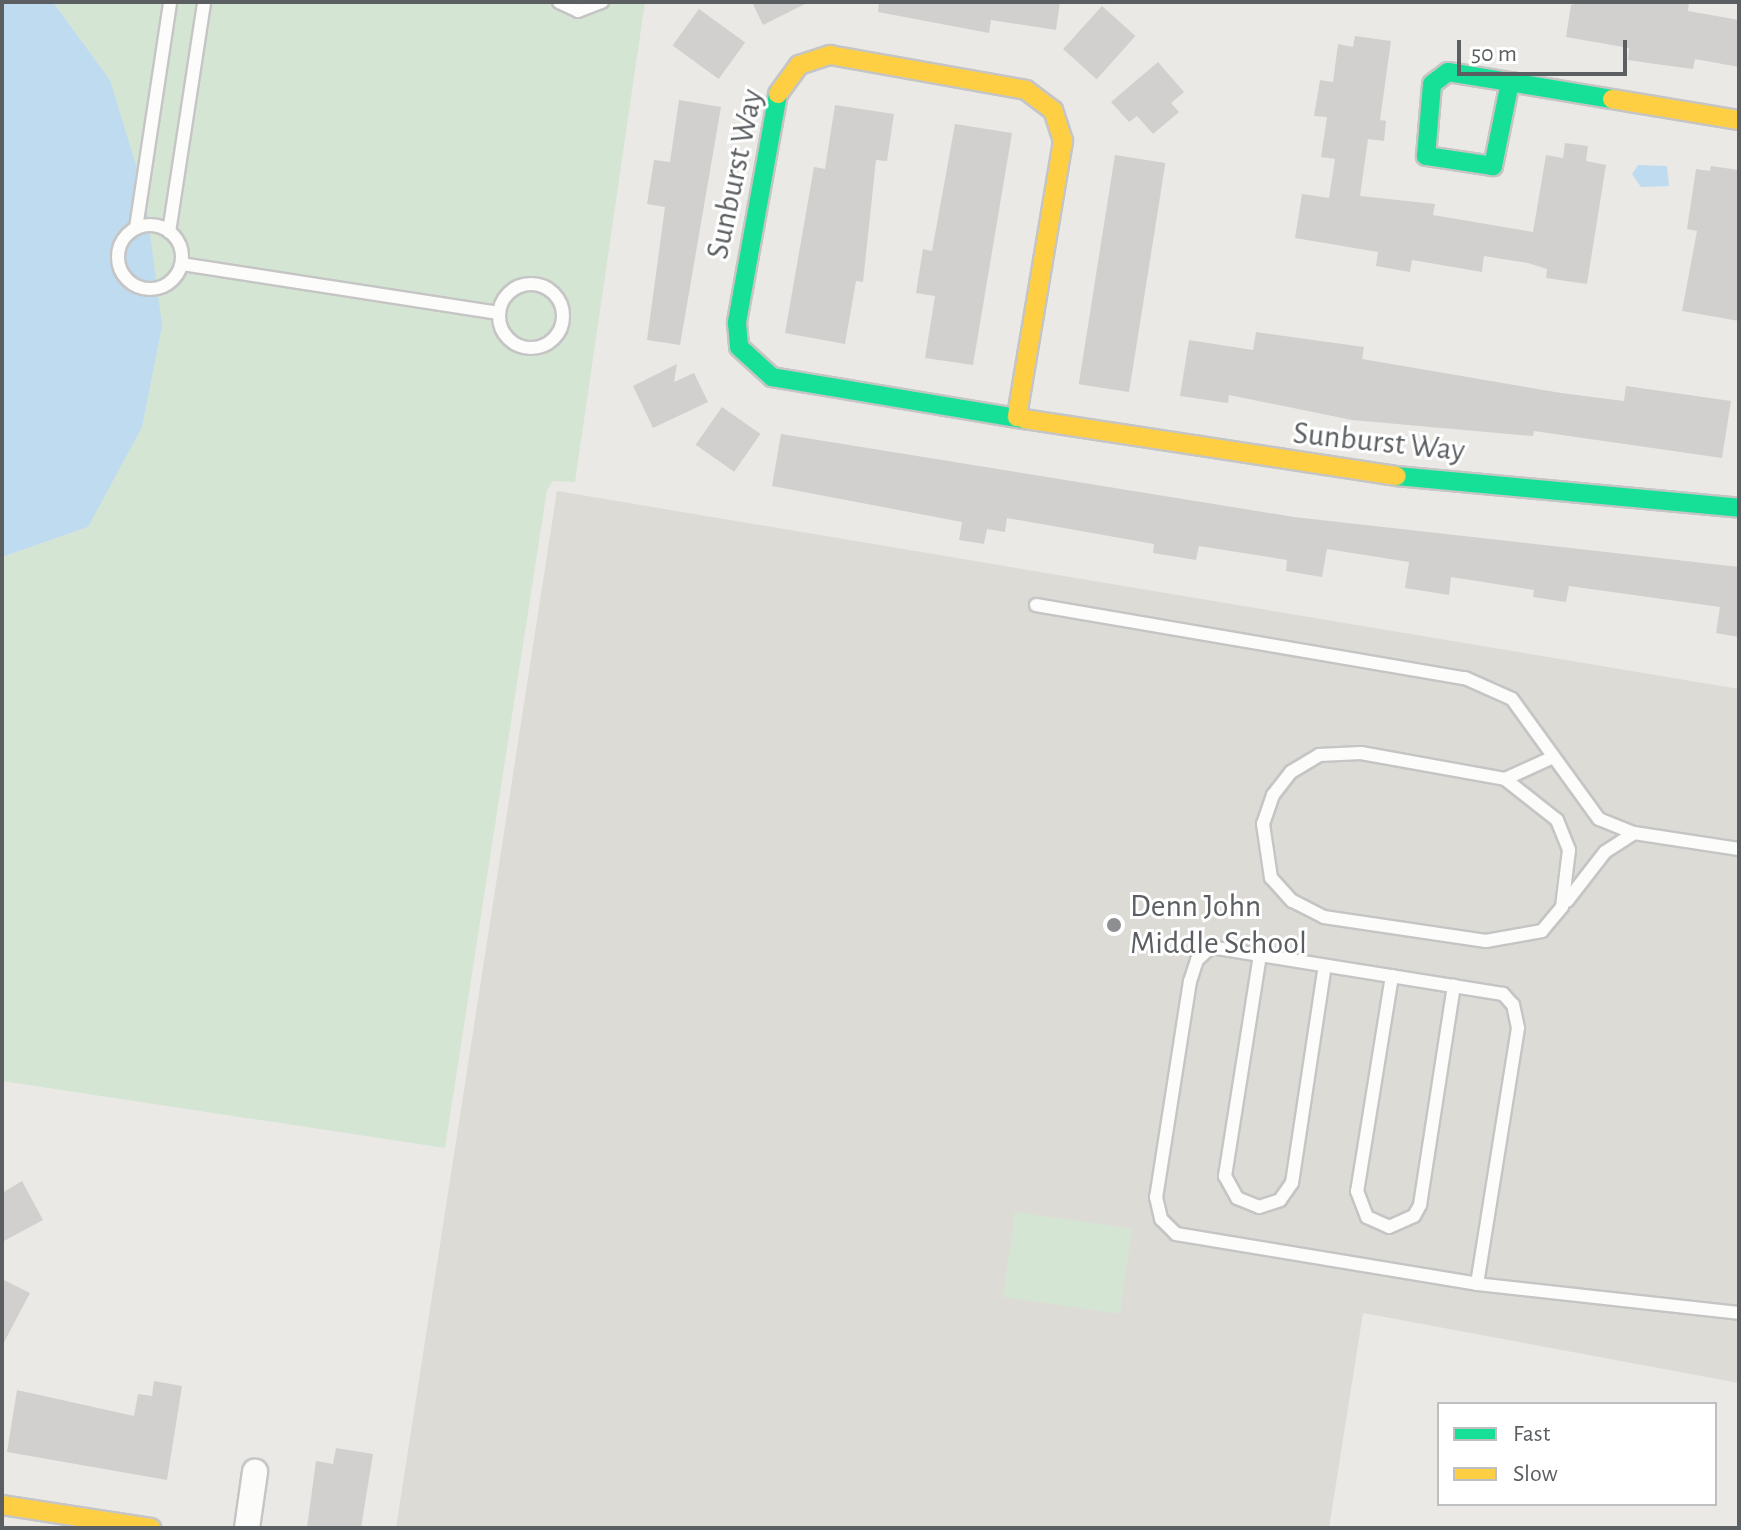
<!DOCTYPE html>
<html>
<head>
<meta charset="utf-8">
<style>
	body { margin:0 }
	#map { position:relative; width:1741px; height:1530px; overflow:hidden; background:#eae9e6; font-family:"Alegreya Sans",sans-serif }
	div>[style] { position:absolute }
	.education>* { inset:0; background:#dddbd6 }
	.green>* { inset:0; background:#d5e5d3; transform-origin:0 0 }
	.water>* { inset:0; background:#bfdbf0 }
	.building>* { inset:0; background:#d1d0ce; transform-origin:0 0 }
	.roads { filter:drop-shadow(2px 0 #c5c5c5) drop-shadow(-2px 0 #c5c5c5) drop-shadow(0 2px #c5c5c5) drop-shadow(0 -2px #c5c5c5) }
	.lane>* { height:12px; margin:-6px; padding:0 6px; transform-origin:6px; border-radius:6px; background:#fcfcfb }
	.lane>.ring { margin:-6px; padding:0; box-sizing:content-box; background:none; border:12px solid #fcfcfb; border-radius:50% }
	.street>* { height:24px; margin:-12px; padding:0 12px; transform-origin:12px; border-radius:12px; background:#fcfcfb }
	.fast>* { height:18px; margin:-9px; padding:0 9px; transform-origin:9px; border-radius:9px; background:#16e098 }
	.slow>* { height:18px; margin:-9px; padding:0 9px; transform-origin:9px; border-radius:9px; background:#ffcf43 }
	.dots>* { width:22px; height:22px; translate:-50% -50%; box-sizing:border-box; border:4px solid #fff; border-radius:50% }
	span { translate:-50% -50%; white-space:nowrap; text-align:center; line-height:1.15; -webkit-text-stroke:6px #fff; paint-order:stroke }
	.street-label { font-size:32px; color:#5c5f62 }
	.poi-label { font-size:32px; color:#5c5f62 }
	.left { translate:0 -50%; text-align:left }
	.frame { position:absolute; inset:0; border:4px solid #5c5f62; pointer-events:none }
	.legend { position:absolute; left:1437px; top:1402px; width:280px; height:104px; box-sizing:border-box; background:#fff; border:2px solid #bebfc0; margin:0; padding:10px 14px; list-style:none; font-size:24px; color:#5c5f62 }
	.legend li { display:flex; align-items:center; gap:16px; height:40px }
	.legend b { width:40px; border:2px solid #bebfc0 }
	.scale { position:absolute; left:1457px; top:40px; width:170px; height:36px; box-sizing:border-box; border:4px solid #5c5f62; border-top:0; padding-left:10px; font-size:24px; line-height:28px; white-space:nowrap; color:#5c5f62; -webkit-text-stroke:6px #fff; paint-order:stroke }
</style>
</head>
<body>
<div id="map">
	<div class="education">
		<div style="clip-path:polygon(557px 491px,1739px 689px,1739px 1383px,1363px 1313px,1329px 1528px,396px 1528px)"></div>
	</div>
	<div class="green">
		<div style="clip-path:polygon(53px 2px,645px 2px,575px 482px,553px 481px,547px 490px,445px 1148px,2px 1081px,2px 557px,88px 527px,110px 80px)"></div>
		<div style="left:1015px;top:1212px;width:118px;height:86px;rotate:8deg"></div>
	</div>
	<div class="water">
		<div style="clip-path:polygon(2px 2px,53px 2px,110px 80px,145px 195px,162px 326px,142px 427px,88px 527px,2px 557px)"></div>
		<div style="clip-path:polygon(1638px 165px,1667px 166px,1669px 186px,1641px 187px,1632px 174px)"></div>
	</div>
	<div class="building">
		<div style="clip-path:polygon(752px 2px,809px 2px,763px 25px)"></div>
		<div style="clip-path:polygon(879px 2px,1060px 2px,1056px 30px,991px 20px,989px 33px,878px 12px)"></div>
		<div style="clip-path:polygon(1581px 2px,1689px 2px,1688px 11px,1739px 20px,1739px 67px,1695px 59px,1693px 69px,1648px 63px,1628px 60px,1629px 48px,1566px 37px,1571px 5px)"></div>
		<div style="left:1102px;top:6px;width:45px;height:58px;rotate:42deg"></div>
		<div style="left:699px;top:9px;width:57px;height:45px;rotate:36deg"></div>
		<div style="clip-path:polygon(1355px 36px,1391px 41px,1380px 120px,1386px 121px,1384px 141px,1368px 139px,1360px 196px,1435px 204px,1433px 215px,1533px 232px,1546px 155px,1563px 158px,1565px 143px,1588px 146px,1586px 161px,1606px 165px,1587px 284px,1546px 278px,1547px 269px,1528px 263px,1484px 256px,1482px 272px,1412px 260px,1410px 272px,1376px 266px,1378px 252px,1295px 238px,1302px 194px,1329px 198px,1335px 159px,1321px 157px,1327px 117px,1314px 116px,1320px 80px,1333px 82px,1338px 44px,1353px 47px)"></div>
		<div style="clip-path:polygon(1158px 62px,1184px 92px,1171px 103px,1179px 112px,1153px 134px,1137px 116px,1129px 122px,1111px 102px)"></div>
		<div style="clip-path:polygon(679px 100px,721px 107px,680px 345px,647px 340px,665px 207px,647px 204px,654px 160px,670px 162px)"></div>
		<div style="clip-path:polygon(835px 105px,894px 114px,887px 161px,876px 160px,863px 282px,856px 281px,845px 344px,785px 333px,814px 167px,825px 169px)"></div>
		<div style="clip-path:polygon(955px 124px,1012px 133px,973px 365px,925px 358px,935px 296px,916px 293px,923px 249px,932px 251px)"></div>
		<div style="left:1115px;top:155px;width:51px;height:232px;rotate:9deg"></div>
		<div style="clip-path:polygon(1711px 166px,1739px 170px,1739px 321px,1682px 311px,1697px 231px,1687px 229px,1696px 169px,1710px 171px)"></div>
		<div style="clip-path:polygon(1256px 332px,1364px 347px,1362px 359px,1561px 393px,1624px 401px,1626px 386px,1731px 401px,1722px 458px,1534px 431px,1533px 436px,1352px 420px,1229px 395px,1228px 403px,1180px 396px,1189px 340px,1253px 350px)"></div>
		<div style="clip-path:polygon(677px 364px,674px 382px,694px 373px,708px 402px,653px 428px,633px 386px)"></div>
		<div style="left:722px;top:407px;width:47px;height:46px;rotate:35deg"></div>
		<div style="clip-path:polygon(781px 434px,1294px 517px,1739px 567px,1739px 637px,1716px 633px,1720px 607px,1569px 586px,1566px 602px,1533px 597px,1534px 590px,1451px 577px,1449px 595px,1405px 588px,1409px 562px,1327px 549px,1322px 577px,1286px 571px,1287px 560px,1199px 546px,1196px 560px,1153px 553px,1154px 544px,1007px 518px,1005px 532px,987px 529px,984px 544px,959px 540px,962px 522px,772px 486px)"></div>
		<div style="clip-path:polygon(22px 1181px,43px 1220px,2px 1242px,2px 1193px)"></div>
		<div style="clip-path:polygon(2px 1279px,30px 1293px,2px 1346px)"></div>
		<div style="clip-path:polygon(154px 1381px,182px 1386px,167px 1480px,7px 1452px,17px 1390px,134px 1416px,138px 1394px,152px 1396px)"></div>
		<div style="clip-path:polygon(336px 1448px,373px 1454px,361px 1528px,307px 1528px,316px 1461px,333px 1464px)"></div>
	</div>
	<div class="roads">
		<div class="lane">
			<div style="left:559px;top:2px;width:21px;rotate:25deg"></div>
			<div style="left:578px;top:11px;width:26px;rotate:-21deg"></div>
			<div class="ring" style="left:118px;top:225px;width:52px;height:52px"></div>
			<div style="left:136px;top:228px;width:229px;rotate:-81.4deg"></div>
			<div style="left:169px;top:232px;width:233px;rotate:-81.3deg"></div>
			<div style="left:182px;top:264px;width:321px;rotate:8.8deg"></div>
			<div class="ring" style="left:499px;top:284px;width:52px;height:52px"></div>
			<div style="left:1036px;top:605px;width:435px;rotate:9.7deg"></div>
			<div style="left:1465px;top:678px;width:51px;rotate:24.1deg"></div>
			<div style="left:1512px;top:699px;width:148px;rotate:54.1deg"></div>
			<div style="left:1599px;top:819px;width:38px;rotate:22deg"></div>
			<div style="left:1634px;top:833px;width:106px;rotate:8.7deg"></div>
			<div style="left:1505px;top:779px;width:66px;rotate:38.3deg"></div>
			<div style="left:1557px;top:820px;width:32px;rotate:68deg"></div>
			<div style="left:1569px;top:850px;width:57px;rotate:97deg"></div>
			<div style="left:1562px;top:907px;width:31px;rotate:130deg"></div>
			<div style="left:1542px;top:931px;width:57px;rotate:169.9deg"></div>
			<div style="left:1486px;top:941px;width:164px;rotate:-171.6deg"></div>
			<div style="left:1324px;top:917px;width:36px;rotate:-153deg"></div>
			<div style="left:1292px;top:901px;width:31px;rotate:-132deg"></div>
			<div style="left:1271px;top:878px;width:55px;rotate:-98.4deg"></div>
			<div style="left:1263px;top:824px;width:31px;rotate:-71deg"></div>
			<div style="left:1273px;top:795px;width:29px;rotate:-52deg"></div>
			<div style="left:1291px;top:772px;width:33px;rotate:-31deg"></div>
			<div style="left:1319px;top:755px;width:42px;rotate:-2.7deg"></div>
			<div style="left:1361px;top:753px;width:146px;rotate:10.2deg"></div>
			<div style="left:1505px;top:779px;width:51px;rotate:-24.5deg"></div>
			<div style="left:1567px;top:901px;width:62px;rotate:-52.2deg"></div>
			<div style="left:1605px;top:852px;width:35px;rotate:-33deg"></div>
			<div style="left:1260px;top:955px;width:224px;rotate:99deg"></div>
			<div style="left:1225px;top:1176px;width:25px;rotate:61deg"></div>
			<div style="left:1237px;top:1198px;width:24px;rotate:22deg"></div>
			<div style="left:1259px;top:1207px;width:22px;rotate:-18deg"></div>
			<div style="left:1280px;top:1200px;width:21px;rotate:-55deg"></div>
			<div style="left:1292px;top:1183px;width:219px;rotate:-81.4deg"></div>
			<div style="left:1392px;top:976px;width:218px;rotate:99.2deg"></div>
			<div style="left:1357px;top:1191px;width:28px;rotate:69deg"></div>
			<div style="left:1367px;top:1217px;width:24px;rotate:24deg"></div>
			<div style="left:1389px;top:1227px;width:27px;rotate:-24deg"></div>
			<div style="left:1414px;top:1216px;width:13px;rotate:-61deg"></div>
			<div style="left:1420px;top:1205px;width:222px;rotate:-81.2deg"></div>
			<div style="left:1477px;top:1284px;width:259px;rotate:-80.9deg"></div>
			<div style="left:1518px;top:1028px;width:24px;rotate:-102deg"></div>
			<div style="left:1513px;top:1005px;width:15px;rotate:-132deg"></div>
			<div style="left:1503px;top:994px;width:296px;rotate:-170.9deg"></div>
			<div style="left:1211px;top:947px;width:19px;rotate:137deg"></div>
			<div style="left:1197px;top:960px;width:22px;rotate:108deg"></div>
			<div style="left:1190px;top:981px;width:219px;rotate:98.9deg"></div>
			<div style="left:1156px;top:1197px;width:23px;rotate:77deg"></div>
			<div style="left:1161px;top:1219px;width:21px;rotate:45deg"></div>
			<div style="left:1176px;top:1234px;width:305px;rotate:9.4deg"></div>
			<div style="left:1477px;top:1284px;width:264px;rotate:6.3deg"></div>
		</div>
		<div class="street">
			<div style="left:247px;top:1528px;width:57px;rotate:-81.9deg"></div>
		</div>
		<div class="fast">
			<div style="left:1510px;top:82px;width:86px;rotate:101.4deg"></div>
			<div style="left:1493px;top:166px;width:68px;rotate:-171.5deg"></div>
			<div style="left:1426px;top:156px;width:72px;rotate:-85.2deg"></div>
			<div style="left:1432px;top:84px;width:20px;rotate:-37deg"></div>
			<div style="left:1448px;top:72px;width:63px;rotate:9.2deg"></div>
			<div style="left:1510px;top:82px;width:103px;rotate:9.5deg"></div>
			<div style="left:778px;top:94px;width:233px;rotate:100.2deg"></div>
			<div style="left:737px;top:323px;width:24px;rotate:85deg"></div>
			<div style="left:739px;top:347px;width:45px;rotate:42.3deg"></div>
			<div style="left:772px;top:377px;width:255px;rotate:9.5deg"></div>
			<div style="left:1397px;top:476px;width:343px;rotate:5.3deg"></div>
		</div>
		<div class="slow">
			<div style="left:778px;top:94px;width:36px;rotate:-54deg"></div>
			<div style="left:799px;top:65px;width:33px;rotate:-18deg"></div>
			<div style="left:830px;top:55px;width:199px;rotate:10.1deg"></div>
			<div style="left:1026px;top:90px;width:34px;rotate:37deg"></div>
			<div style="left:1053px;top:110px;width:33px;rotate:72deg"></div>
			<div style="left:1063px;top:141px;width:280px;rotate:99.5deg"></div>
			<div style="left:1612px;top:99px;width:129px;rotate:9.4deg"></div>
			<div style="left:1024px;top:419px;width:377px;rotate:8.7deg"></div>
			<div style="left:2px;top:1505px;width:151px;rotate:8.8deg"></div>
		</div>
	</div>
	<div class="dots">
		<div style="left:1114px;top:925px;background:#8e8f90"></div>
	</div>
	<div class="street-label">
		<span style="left:735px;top:174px;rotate:-78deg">Sunburst Way</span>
		<span style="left:1379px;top:442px;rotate:6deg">Sunburst Way</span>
	</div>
	<div class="poi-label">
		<span class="left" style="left:1130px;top:925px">Denn John<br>Middle School</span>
	</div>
	<div class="frame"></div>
	<ul class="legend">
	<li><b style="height:10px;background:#16e098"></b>Fast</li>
	<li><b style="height:10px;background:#ffcf43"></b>Slow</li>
	</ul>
	<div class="scale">50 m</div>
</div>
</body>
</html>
